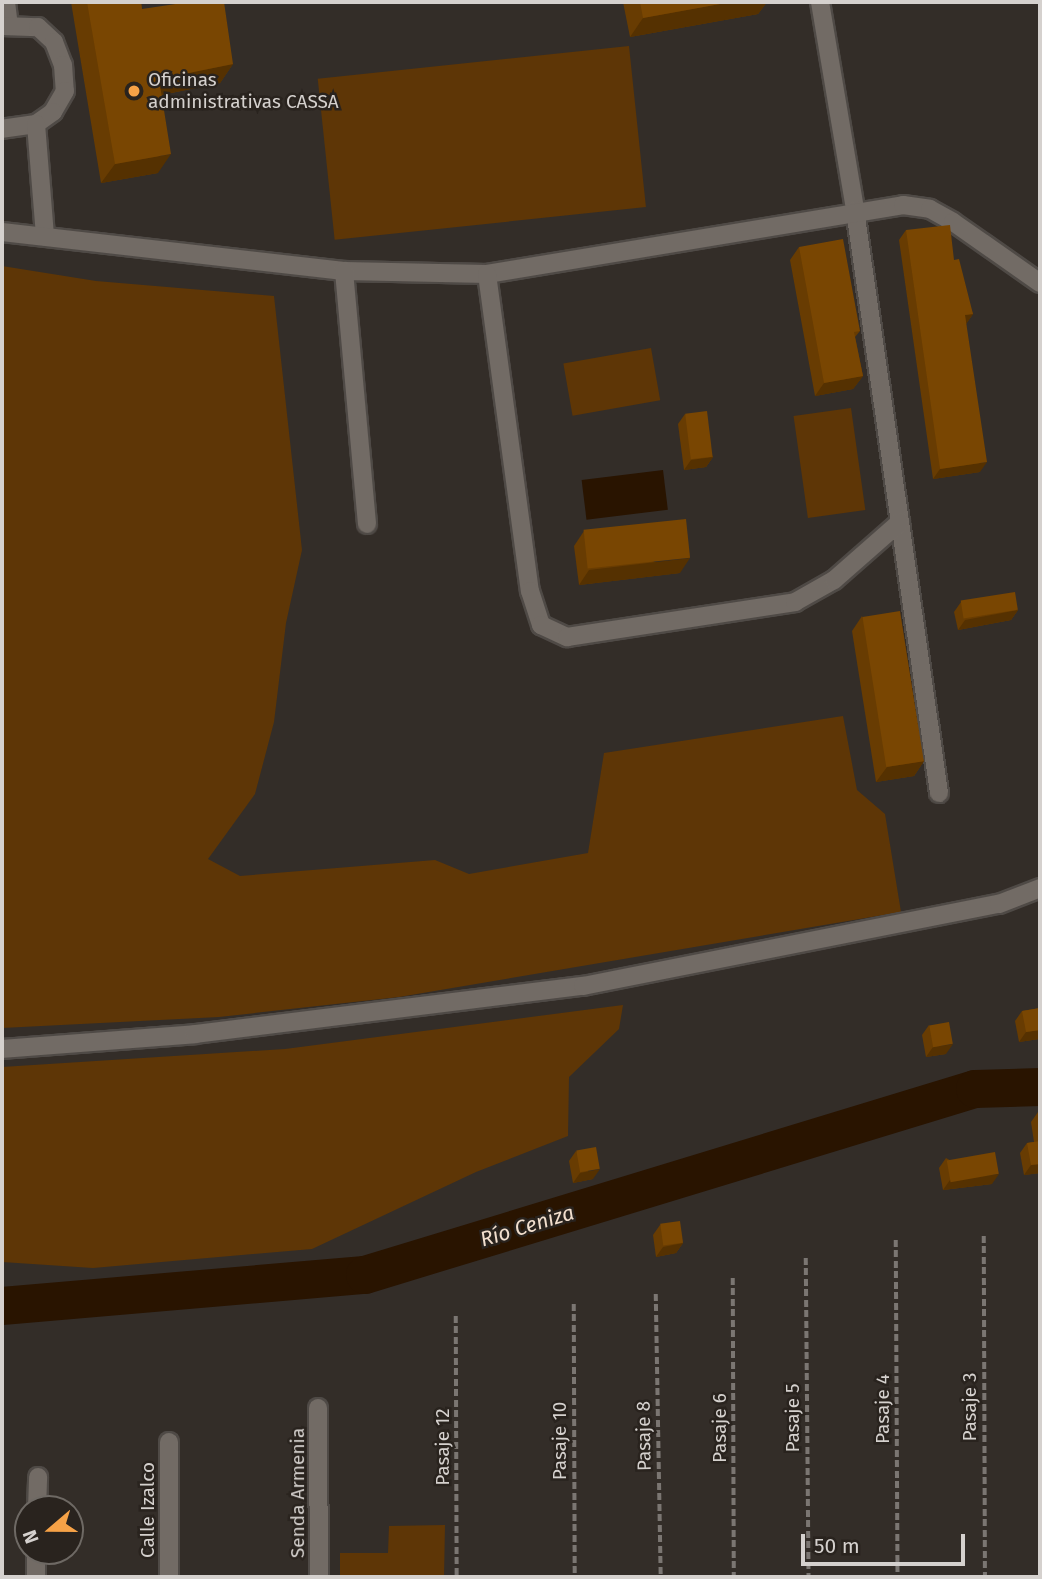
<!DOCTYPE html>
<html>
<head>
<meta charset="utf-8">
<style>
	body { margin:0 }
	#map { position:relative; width:1042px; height:1579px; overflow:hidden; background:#332d28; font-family:"Fira Sans",sans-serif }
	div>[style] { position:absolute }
	.green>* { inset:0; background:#5e3606; transform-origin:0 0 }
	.water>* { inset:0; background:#291400; transform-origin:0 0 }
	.river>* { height:38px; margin:-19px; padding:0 19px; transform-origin:19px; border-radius:19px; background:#291400 }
	.path>* { height:3.5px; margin-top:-1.75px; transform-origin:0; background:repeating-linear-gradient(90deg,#7b7672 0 7px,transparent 0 10.5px) }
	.roads { filter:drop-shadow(2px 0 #4f4a46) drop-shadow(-2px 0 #4f4a46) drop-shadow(0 2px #4f4a46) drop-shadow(0 -2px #4f4a46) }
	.minor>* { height:18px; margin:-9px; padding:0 9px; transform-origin:9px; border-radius:9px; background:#726b65 }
	.wall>* { inset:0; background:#683c02 }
	.shaded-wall>* { inset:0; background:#553101 }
	.building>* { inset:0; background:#794602; transform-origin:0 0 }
	.dots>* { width:19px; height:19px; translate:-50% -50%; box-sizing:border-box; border:4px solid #29231e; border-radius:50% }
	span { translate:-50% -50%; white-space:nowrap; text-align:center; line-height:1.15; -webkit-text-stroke:5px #29231e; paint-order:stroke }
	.poi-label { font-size:19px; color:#d5d1ce }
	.left { translate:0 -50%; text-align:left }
	.street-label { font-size:19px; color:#d5d1ce }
	.water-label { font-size:21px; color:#f2dfce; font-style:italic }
	.frame { position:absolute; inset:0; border:4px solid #d5d1ce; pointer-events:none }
	.north { position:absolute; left:14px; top:1495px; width:70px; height:70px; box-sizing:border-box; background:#29231e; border:2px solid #6e6964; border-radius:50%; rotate:250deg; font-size:19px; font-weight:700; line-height:28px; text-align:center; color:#d5d1ce }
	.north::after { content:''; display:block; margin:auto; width:24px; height:32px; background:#f6a247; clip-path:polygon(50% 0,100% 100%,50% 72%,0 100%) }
	.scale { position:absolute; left:801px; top:1534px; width:164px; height:32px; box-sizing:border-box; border:4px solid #d5d1ce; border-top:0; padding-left:9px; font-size:21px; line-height:24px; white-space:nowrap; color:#d5d1ce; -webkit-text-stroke:5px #29231e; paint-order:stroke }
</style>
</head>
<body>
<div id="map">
	<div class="green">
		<div style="left:629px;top:46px;width:162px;height:313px;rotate:84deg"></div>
		<div style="clip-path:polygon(2px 266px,96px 281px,274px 296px,302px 550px,286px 623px,274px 722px,255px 794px,208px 859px,240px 876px,435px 860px,469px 874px,588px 853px,604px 753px,843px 716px,857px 790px,885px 814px,901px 912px,399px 997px,219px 1017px,2px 1028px)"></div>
		<div style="left:651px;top:348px;width:53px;height:89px;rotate:80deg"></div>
		<div style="left:851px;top:408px;width:103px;height:58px;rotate:82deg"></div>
		<div style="clip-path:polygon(623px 1005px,619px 1029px,569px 1077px,568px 1136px,476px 1172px,312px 1249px,93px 1268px,2px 1262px,2px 1067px,285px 1049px)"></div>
		<div style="clip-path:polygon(445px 1525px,444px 1577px,340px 1577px,340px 1553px,388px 1553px,389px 1526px)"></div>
	</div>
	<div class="water">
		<div style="left:663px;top:470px;width:40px;height:82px;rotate:83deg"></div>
	</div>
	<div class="river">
		<div style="left:2px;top:1306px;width:364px;rotate:-4.9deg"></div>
		<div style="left:365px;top:1275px;width:638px;rotate:-16.96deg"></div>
		<div style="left:975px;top:1089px;width:65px;rotate:-1.8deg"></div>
	</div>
	<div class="path">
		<div style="left:984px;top:1236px;width:341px;rotate:89.8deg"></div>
		<div style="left:896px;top:1240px;width:337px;rotate:89.7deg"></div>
		<div style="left:806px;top:1258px;width:319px;rotate:89.5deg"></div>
		<div style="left:733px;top:1278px;width:299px;rotate:89.8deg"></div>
		<div style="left:656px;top:1294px;width:283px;rotate:89deg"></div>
		<div style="left:574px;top:1304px;width:273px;rotate:89.8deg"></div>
		<div style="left:456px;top:1316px;width:261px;rotate:89.8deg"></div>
	</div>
	<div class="roads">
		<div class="minor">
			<div style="left:6px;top:2px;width:23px;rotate:83deg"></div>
			<div style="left:820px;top:2px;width:211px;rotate:80.4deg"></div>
			<div style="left:855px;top:210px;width:589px;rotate:81.8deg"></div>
			<div style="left:2px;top:26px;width:36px;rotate:2deg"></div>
			<div style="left:38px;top:27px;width:22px;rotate:43deg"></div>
			<div style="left:54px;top:42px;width:25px;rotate:69deg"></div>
			<div style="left:63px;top:65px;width:26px;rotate:86deg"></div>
			<div style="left:65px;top:91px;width:24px;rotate:120deg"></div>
			<div style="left:53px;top:112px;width:21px;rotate:145deg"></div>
			<div style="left:36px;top:124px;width:34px;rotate:172deg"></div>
			<div style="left:36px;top:124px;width:113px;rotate:85.4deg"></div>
			<div style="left:2px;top:232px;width:344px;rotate:6.5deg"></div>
			<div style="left:344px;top:271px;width:143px;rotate:1.2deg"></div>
			<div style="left:487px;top:274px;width:422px;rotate:-9.4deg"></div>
			<div style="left:903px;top:205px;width:27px;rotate:8deg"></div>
			<div style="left:930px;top:209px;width:26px;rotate:29deg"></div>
			<div style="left:953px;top:222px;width:106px;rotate:35deg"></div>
			<div style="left:344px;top:271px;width:254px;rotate:84.8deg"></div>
			<div style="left:487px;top:274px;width:320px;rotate:82.3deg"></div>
			<div style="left:530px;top:591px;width:36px;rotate:72deg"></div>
			<div style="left:541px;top:625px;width:29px;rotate:25deg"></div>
			<div style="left:567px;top:637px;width:231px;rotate:-8.7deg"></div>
			<div style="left:795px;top:602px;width:45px;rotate:-29.4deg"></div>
			<div style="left:834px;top:580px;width:88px;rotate:-41.3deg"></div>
			<div style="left:2px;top:1049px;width:194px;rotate:-4.4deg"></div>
			<div style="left:195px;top:1034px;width:391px;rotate:-7.1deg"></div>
			<div style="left:583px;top:986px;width:424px;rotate:-11.2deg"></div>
			<div style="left:999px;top:904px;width:44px;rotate:-21.3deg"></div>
			<div style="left:318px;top:1408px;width:169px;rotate:89.7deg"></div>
			<div style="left:37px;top:1509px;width:32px;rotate:-88deg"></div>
			<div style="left:36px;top:1577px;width:26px;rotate:-90deg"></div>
			<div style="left:169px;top:1577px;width:135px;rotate:-90deg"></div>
		</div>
	</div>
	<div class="wall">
		<div style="clip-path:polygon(71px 2px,141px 2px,142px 9px,233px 64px,220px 83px,162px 95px,158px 173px,101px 183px)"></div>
		<div style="clip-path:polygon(623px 2px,767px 2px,758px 14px,630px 37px)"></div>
		<div style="clip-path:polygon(906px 230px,954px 260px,973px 314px,966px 324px,980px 472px,933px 479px,899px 240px)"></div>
		<div style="clip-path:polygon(799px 247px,860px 331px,855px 337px,863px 376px,853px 389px,815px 396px,790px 260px)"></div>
		<div style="clip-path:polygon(685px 414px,713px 457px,706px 467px,684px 470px,678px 424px)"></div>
		<div style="clip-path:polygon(584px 531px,680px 573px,579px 585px,574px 546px)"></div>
		<div style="clip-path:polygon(961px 602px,1018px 610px,1011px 620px,958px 630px,954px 612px)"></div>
		<div style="clip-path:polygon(862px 616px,924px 761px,914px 776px,876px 782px,852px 631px)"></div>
		<div style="clip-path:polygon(1040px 1008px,1040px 1037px,1039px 1039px,1019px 1042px,1015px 1021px,1022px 1011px)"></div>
		<div style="clip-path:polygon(929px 1025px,946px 1054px,926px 1057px,922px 1035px)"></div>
		<div style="clip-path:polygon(1038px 1112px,1040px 1112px,1040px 1173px,1024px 1175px,1020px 1153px,1027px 1143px,1034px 1142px,1031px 1122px)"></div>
		<div style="clip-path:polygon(576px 1151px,593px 1179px,573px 1183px,569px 1161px)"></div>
		<div style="clip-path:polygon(946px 1158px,992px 1184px,943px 1190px,939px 1168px)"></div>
		<div style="clip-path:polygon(660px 1225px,683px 1243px,676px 1253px,656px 1257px,653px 1235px)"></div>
	</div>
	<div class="shaded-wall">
		<div style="clip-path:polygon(731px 2px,767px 2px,758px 14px,630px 37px,643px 18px)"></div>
		<div style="clip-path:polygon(233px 64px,220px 83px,146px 98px,159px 79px)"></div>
		<div style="clip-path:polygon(171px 154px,158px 173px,101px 183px,115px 164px)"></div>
		<div style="clip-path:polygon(973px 314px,966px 324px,965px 315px)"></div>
		<div style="clip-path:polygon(863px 376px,853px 389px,815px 396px,824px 383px)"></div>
		<div style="clip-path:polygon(713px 457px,706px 467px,684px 470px,691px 460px)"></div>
		<div style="clip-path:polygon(987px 462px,980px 472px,933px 479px,940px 469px)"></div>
		<div style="clip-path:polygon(690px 558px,680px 573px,579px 585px,589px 570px)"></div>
		<div style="clip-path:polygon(1018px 610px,1011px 620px,958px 630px,965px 620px)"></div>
		<div style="clip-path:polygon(924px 761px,914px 776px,876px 782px,887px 767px)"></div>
		<div style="clip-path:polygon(1040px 1030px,1040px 1037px,1039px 1039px,1019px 1042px,1026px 1032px)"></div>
		<div style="clip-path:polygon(953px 1044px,946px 1054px,926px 1057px,933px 1047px)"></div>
		<div style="clip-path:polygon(1040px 1164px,1040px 1173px,1024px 1175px,1031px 1165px)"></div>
		<div style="clip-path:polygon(600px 1169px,593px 1179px,573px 1183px,580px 1173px)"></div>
		<div style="clip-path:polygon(999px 1174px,992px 1184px,943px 1190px,950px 1180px)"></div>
		<div style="clip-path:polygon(683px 1243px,676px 1253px,656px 1257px,663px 1247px)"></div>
	</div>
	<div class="building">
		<div style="clip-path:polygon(87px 2px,141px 2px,142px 9px,189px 2px,224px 2px,233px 64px,159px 79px,171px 154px,115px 164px)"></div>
		<div style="clip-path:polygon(640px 2px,731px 2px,643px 18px)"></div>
		<div style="clip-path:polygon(950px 225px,954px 260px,959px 259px,973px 314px,965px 315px,987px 462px,940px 469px,906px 230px)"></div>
		<div style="clip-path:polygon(843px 239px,860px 331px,854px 332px,863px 376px,824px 383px,799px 247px)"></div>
		<div style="left:707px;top:411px;width:46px;height:22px;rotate:83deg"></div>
		<div style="left:686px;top:519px;width:39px;height:103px;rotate:84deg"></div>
		<div style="left:1015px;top:592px;width:18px;height:55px;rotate:81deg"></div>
		<div style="left:900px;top:611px;width:152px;height:38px;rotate:81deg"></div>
		<div style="clip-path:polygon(1040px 1008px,1040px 1030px,1026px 1032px,1022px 1011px)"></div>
		<div style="left:949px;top:1022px;width:22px;height:20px;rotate:80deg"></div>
		<div style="clip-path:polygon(1038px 1112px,1040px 1112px,1040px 1126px)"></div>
		<div style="clip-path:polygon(1040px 1141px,1040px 1164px,1031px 1165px,1027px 1143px)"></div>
		<div style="left:596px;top:1147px;width:22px;height:20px;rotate:80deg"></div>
		<div style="left:995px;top:1152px;width:22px;height:49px;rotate:80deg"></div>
		<div style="left:680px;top:1221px;width:22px;height:20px;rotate:82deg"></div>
	</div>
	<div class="dots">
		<div style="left:134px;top:91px;background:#f6a247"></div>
	</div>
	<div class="poi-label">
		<span class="left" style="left:148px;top:91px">Oficinas<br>administrativas CASSA</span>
	</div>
	<div class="street-label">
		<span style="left:970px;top:1407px;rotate:-90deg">Pasaje 3</span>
		<span style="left:883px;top:1409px;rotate:-90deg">Pasaje 4</span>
		<span style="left:793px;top:1418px;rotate:-90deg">Pasaje 5</span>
		<span style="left:720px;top:1428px;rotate:-90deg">Pasaje 6</span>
		<span style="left:644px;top:1436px;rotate:-91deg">Pasaje 8</span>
		<span style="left:560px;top:1441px;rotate:-90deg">Pasaje 10</span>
		<span style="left:443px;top:1447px;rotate:-90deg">Pasaje 12</span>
		<span style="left:298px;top:1493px;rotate:-90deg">Senda Armenia</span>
		<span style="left:148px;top:1510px;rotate:-90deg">Calle Izalco</span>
	</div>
	<div class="water-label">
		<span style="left:527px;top:1226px;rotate:-17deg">Río Ceniza</span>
	</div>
	<div class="frame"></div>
	<div class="north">N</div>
	<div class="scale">50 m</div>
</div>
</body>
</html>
